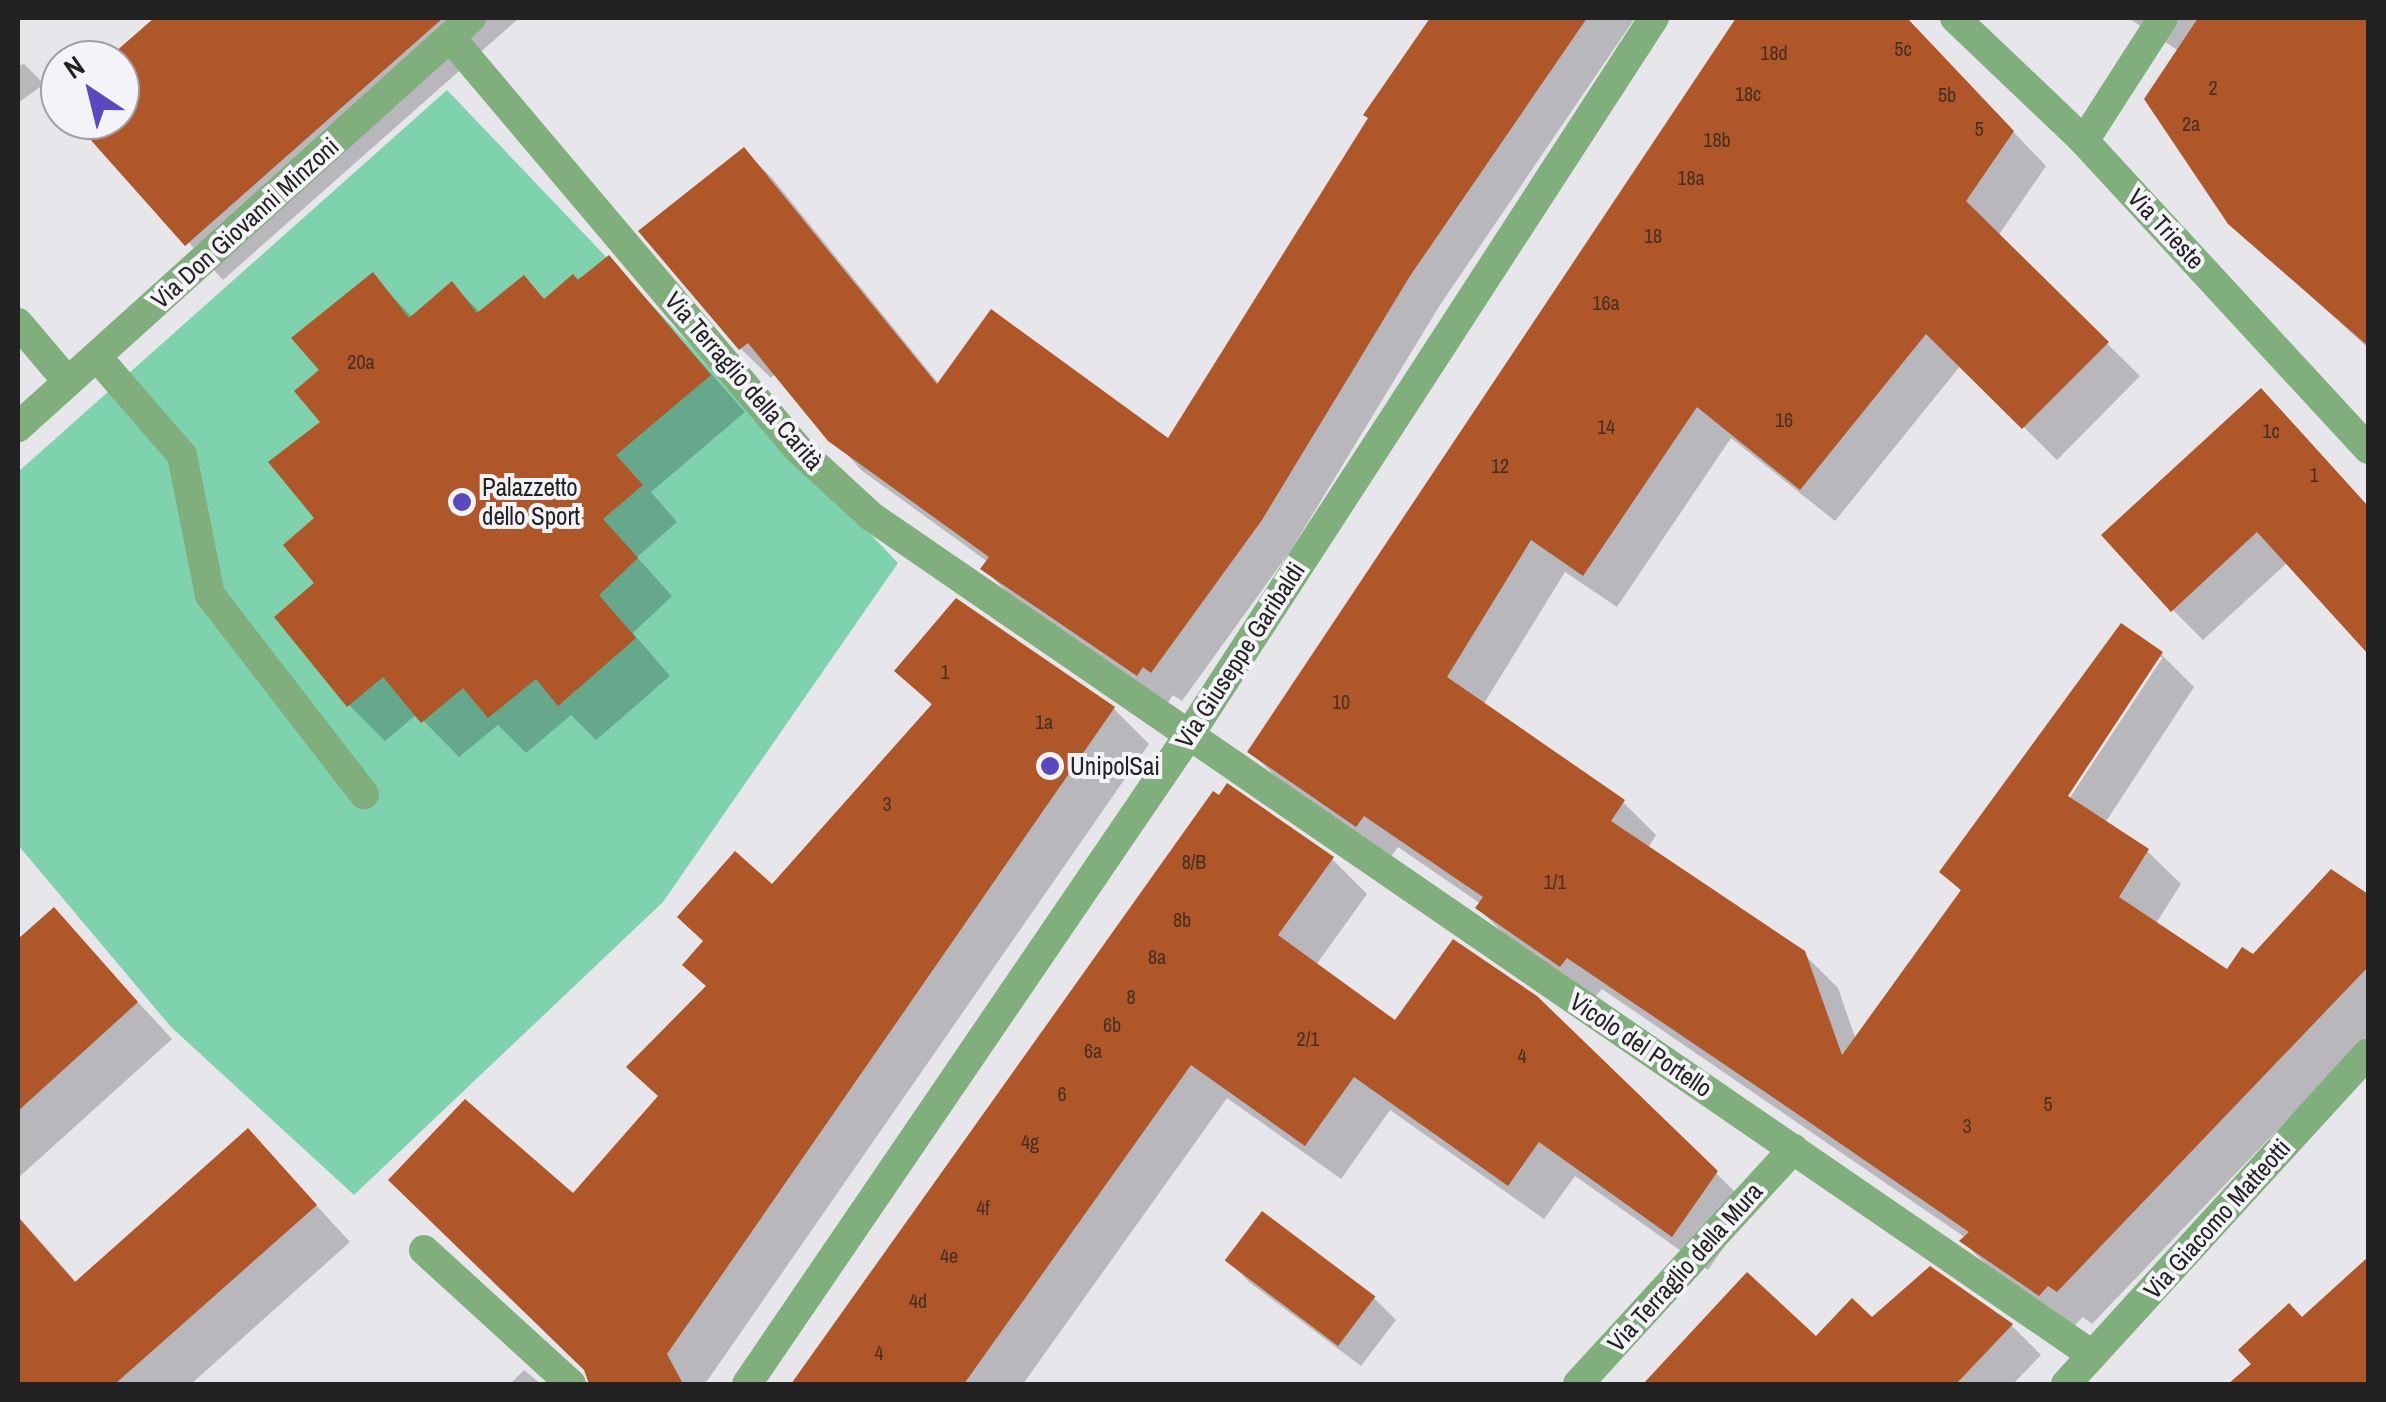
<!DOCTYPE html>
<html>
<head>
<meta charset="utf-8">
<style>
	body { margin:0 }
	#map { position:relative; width:2386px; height:1402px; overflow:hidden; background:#e7e7eb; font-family:"Archivo Narrow",sans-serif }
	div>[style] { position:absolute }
	.green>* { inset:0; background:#7fd2ae }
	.shadow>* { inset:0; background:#0003 }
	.building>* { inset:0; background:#af5728; transform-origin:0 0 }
	.minor>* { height:30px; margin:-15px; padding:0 15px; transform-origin:15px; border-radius:15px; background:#81ae7d }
	.dots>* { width:28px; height:28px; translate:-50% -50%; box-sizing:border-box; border:5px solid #f4f4f8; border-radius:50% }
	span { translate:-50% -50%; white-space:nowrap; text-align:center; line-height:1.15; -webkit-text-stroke:8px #f4f4f8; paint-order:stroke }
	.number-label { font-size:20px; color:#452f24 }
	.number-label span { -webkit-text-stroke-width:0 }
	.street-label { font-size:25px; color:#222223 }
	.poi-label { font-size:25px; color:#222223 }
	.left { translate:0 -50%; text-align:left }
	.frame { position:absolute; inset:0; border:20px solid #222223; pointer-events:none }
	.north { position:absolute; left:40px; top:40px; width:100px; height:100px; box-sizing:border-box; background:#f4f4f8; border:2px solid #a0a0a3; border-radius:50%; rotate:325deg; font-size:28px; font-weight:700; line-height:40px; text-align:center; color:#222223 }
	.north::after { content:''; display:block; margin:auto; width:35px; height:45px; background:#5a48c0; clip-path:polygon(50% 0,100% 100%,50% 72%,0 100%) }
</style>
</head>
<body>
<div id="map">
	<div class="green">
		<div style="clip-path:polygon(447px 90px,898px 563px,663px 902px,354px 1195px,171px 1027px,18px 845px,18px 472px)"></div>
	</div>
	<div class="shadow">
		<div style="clip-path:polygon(157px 18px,519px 18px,223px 280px,77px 120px,120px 120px,120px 60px,109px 60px)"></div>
		<div style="clip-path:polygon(1433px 18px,1635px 18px,1440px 305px,1291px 550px,1182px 701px,1173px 695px,1167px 704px,1013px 598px,983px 568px,988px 562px,861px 470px,776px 373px,771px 378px,741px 349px,642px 231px,744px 150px,773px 179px,939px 384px,1169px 441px,1371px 119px,1367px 114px)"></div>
		<div style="clip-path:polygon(evenodd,1739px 18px,1905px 18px,2046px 166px,1998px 236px,2140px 376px,2057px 460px,1961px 365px,1835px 521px,1731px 438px,1617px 607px,1565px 572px,1483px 705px,1623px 802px,1656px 835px,1648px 848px,1803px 953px,1838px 988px,1856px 1040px,1963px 893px,1942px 872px,2121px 626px,2161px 654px,2194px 687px,2105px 823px,2147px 851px,2181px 884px,2155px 925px,2228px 973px,2243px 950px,2253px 957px,2331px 872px,2368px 897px,2368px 1035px,2092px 1324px,2083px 1317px,2073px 1327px,1995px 1273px,1962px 1241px,1966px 1238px,1602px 989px,1594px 998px,1511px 941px,1478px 908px,1481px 904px,1398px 847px,1390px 858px,1284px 785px,1251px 752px,1739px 18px,2157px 657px,2163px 657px,2063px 808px,2059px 805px,2157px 657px)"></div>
		<div style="clip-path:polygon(2128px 18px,2368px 18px,2368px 348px,2230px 222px,2179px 51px)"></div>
		<div style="clip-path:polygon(24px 64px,44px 84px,18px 103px,18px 66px)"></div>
		<div style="clip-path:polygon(609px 258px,745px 412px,651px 492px,677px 522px,637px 557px,672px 596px,633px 633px,670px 676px,596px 740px,571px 715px,526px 753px,498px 725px,459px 757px,417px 714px,385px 741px,349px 705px,318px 583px,322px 371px,373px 276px,413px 318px,452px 285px,481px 313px,524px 278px,546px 301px)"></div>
		<div style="clip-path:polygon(2291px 422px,2368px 507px,2368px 648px,2288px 562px,2203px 640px,2173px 610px)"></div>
		<div style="clip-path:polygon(897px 671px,1114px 709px,1149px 744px,705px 1384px,590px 1384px,573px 1197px,660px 1097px,708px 987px,773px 887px,933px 706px)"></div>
		<div style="clip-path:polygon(1214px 794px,1332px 859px,1367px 894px,1316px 965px,1395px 1023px,1716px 1173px,1751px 1208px,1708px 1270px,1575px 1176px,1544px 1219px,1390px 1110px,1341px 1179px,1227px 1098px,1023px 1384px,794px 1384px)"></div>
		<div style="clip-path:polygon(54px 911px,172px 1039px,18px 1178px,18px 943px)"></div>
		<div style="clip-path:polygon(248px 1131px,350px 1242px,191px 1384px,18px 1384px,18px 1216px,77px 1283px)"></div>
		<div style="clip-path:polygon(1228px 1260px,1374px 1298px,1396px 1320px,1361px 1366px,1249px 1282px)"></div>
		<div style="clip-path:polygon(2368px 1261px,2368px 1384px,2302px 1384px,2270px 1350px)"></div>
		<div style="clip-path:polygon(2011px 1325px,2041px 1355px,2013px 1384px,1654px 1384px,1650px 1381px,1816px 1340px)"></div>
		<div style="clip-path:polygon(524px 1370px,541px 1384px,510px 1384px)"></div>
	</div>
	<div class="building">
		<div style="clip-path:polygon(154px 18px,443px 18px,185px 246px,73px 120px,120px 120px,120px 60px,106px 60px)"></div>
		<div style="clip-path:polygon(1430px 18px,1587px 18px,1410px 276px,1262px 520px,1151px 673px,1143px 667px,1137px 676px,980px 569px,989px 557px,828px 441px,748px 343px,739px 350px,638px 231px,744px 147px,937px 384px,991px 309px,1168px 438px,1368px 118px,1363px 115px)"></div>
		<div style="clip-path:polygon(1736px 18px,1907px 18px,2014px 131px,1966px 201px,2109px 342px,2022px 429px,1926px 334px,1800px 490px,1697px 407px,1583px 576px,1531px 540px,1447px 677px,1625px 800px,1611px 821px,1805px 951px,1842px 1055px,1961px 890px,1939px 872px,2121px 623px,2163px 652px,2068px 796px,2149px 849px,2119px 897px,2227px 969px,2242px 947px,2253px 954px,2331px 869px,2368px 894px,2368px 967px,2057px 1292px,2048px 1286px,2039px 1296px,1959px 1241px,1969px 1232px,1771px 1096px,1567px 958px,1560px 967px,1475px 908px,1483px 897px,1364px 816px,1356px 827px,1247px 752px)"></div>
		<div style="clip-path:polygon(2198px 18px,2368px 18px,2368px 346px,2228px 224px,2144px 99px)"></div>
		<div style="clip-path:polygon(609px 255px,711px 375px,616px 455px,643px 485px,603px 519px,638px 558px,599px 595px,636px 638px,558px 706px,536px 679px,488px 718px,463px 688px,421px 723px,383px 677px,347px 707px,274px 617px,314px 583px,283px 545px,314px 518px,268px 462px,320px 422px,294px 391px,319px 370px,291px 338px,373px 272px,409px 318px,452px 281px,477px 313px,524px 275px,544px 299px,573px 274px,578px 280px)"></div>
		<div style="clip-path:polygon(2261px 388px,2368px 506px,2368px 654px,2257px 532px,2171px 612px,2101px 535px)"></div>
		<div style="clip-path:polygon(956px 598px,1115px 707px,667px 1354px,683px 1384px,589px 1384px,584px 1370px,388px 1180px,465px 1099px,573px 1193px,658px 1096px,626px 1067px,706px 986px,682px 965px,703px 941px,677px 917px,735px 851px,772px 884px,932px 704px,894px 671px)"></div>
		<div style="clip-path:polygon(1227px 783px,1334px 857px,1278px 935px,1395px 1020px,1453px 939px,1537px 996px,1718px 1171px,1672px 1237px,1539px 1142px,1508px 1186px,1354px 1077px,1305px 1146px,1191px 1065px,964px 1384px,791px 1384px,1213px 791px,1219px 795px)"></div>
		<div style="clip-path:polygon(54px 907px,138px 1002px,18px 1111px,18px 939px)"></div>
		<div style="clip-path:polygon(248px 1128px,317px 1205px,115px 1384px,18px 1384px,18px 1217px,75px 1282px)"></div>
		<div style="left:1262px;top:1211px;width:142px;height:62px;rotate:37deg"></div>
		<div style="clip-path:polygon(2368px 1257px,2368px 1384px,2228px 1384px,2251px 1364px,2238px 1350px,2289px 1303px,2302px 1317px)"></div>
		<div style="clip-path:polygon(1930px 1266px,2013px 1324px,1956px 1384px,1643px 1384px,1747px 1272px,1816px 1336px,1852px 1298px,1872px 1317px)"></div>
	</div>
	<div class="minor">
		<div style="left:1955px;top:18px;width:178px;rotate:43.6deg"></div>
		<div style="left:2084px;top:141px;width:419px;rotate:47.3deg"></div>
		<div style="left:450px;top:37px;width:539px;rotate:49.81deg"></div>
		<div style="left:798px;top:449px;width:100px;rotate:42.6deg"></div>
		<div style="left:872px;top:517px;width:1480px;rotate:34.48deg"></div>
		<div style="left:2084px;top:141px;width:146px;rotate:-57.3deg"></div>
		<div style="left:18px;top:323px;width:77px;rotate:49.7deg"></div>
		<div style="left:97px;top:357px;width:130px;rotate:49.1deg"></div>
		<div style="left:182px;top:455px;width:143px;rotate:78.7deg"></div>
		<div style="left:210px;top:595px;width:252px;rotate:52.3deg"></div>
		<div style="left:18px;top:427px;width:610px;rotate:-42.08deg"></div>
		<div style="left:424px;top:1250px;width:199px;rotate:42.4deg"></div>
		<div style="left:747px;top:1384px;width:785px;rotate:-55.74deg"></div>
		<div style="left:1189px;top:735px;width:855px;rotate:-57.04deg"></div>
		<div style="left:1578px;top:1384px;width:319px;rotate:-47.5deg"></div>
		<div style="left:2066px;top:1384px;width:448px;rotate:-47.6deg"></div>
	</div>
	<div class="dots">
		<div style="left:462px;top:502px;background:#5a48c0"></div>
		<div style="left:1050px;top:766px;background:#5a48c0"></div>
	</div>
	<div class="number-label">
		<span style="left:1903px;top:48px">5c</span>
		<span style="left:1774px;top:52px">18d</span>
		<span style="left:2213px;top:87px">2</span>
		<span style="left:1748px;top:93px">18c</span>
		<span style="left:1947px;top:94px">5b</span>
		<span style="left:2191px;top:123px">2a</span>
		<span style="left:1979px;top:128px">5</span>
		<span style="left:1717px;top:139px">18b</span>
		<span style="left:1691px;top:177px">18a</span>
		<span style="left:1653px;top:235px">18</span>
		<span style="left:1606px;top:302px">16a</span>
		<span style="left:361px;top:361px">20a</span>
		<span style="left:1784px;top:419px">16</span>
		<span style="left:1606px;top:426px">14</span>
		<span style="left:2271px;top:430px">1c</span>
		<span style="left:1500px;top:465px">12</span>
		<span style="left:2314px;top:474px">1</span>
		<span style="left:945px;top:671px">1</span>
		<span style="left:1341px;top:701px">10</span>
		<span style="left:1044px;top:721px">1a</span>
		<span style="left:887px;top:803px">3</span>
		<span style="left:1194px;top:861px">8/B</span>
		<span style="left:1555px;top:881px">1/1</span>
		<span style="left:1182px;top:919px">8b</span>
		<span style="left:1157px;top:956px">8a</span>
		<span style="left:1131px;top:996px">8</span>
		<span style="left:1112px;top:1024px">6b</span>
		<span style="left:1308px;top:1038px">2/1</span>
		<span style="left:1093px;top:1050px">6a</span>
		<span style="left:1522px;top:1055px">4</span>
		<span style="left:1062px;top:1093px">6</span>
		<span style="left:2048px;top:1103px">5</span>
		<span style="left:1967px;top:1125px">3</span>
		<span style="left:1030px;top:1141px">4g</span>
		<span style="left:983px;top:1207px">4f</span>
		<span style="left:949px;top:1255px">4e</span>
		<span style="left:918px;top:1300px">4d</span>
		<span style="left:879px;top:1352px">4</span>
	</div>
	<div class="street-label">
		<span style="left:245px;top:223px;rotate:-42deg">Via Don Giovanni Minzoni</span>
		<span style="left:2166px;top:229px;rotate:47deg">Via Trieste</span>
		<span style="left:744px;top:381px;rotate:49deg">Via Terraglio della Carità</span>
		<span style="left:1240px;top:655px;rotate:-57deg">Via Giuseppe Garibaldi</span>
		<span style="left:1641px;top:1045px;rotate:34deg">Vicolo del Portello</span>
		<span style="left:2217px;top:1219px;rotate:-48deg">Via Giacomo Matteotti</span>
		<span style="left:1685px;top:1267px;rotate:-48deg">Via Terraglio della Mura</span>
	</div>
	<div class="poi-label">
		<span class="left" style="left:482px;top:502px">Palazzetto<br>dello Sport</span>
		<span class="left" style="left:1070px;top:766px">UnipolSai</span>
	</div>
	<div class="frame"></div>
	<div class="north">N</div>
</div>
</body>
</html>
